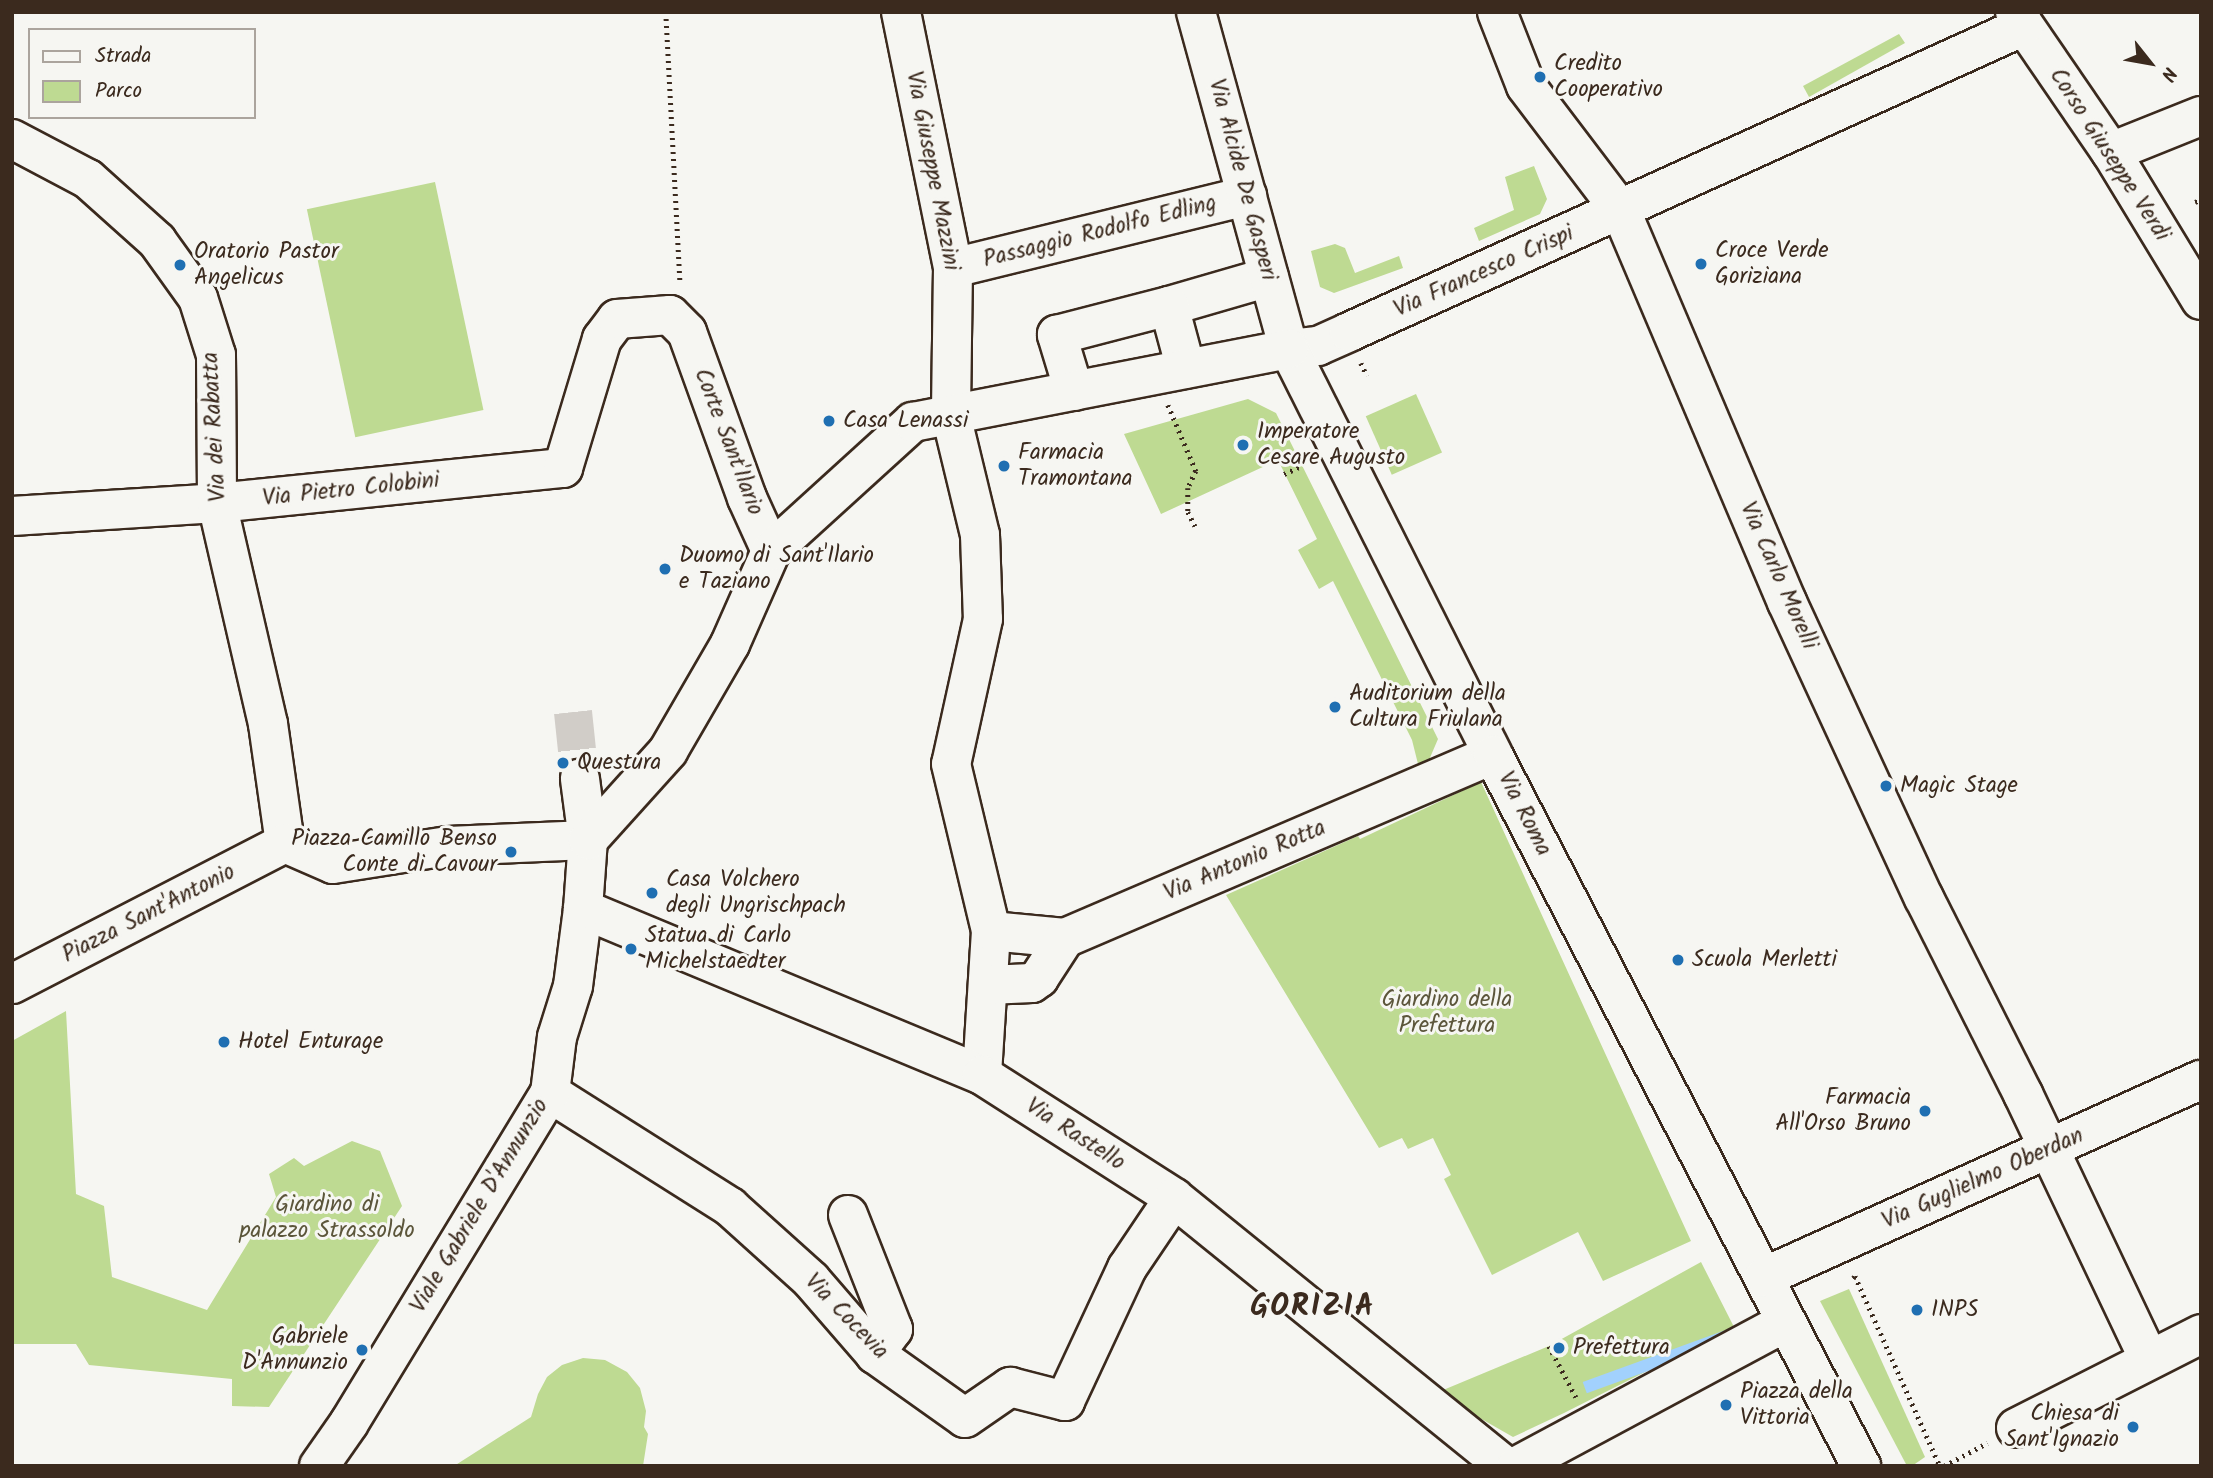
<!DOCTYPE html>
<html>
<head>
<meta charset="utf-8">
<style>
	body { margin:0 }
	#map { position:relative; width:2213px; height:1478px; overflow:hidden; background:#f6f6f2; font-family:Kalam,sans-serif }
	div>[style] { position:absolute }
	.green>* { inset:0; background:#beda92; transform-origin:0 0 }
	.water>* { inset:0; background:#a2d1fd; transform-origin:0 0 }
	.minor-tunnel>* { height:38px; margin-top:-19px; transform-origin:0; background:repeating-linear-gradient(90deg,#d1cdc8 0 38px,transparent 0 57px) }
	.path>* { height:4.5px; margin-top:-2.25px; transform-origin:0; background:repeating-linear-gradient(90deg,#3b2a1e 0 2px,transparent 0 7px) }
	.roads { filter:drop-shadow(2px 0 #3b2a1e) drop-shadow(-2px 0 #3b2a1e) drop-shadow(0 2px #3b2a1e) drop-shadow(0 -2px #3b2a1e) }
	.minor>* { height:38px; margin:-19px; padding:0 19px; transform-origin:19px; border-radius:19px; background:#f6f6f2 }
	.major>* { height:38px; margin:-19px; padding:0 19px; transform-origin:19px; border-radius:19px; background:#f6f6f2 }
	.dots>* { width:19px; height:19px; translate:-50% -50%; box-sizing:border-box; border:4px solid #f6f6f2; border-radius:50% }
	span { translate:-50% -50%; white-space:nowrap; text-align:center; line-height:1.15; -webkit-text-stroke:6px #f6f6f2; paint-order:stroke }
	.poi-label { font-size:23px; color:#3b2a1e }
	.left { translate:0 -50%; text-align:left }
	.right { translate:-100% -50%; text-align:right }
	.street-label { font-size:23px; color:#3b2a1e }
	.park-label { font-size:23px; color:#5c563b }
	.district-label { font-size:30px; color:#3b2a1e; font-weight:700; letter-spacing:2px }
	.frame { position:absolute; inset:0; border:14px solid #3b2a1e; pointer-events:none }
	.legend { position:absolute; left:28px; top:28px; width:228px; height:91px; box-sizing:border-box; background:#f6f6f2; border:2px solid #aba49d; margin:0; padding:9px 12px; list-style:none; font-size:21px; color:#3b2a1e }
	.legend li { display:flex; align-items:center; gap:14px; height:35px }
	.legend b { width:35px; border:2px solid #aba49d }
	.north { position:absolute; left:2115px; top:28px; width:70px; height:70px; -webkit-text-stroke:5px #f6f6f2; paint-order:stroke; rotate:121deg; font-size:19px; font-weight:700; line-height:28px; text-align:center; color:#3b2a1e }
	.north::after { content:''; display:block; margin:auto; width:24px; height:32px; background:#3b2a1e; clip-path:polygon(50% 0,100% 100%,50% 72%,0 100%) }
</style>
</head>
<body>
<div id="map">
	<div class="green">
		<div style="clip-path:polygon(1899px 34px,1905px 43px,1809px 97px,1803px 86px)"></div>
		<div style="clip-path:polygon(1534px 166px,1547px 199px,1540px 214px,1479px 241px,1474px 228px,1514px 210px,1505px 177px)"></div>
		<div style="left:435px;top:182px;width:233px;height:131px;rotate:78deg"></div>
		<div style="clip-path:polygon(1335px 244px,1345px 248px,1355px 273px,1399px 256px,1403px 268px,1334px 293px,1320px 287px,1311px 251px)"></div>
		<div style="left:1416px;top:394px;width:64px;height:55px;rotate:66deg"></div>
		<div style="clip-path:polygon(1248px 399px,1276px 413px,1438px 739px,1429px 760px,1418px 764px,1412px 740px,1333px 581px,1319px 589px,1298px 550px,1317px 539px,1278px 460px,1161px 514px,1124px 434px)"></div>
		<div style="clip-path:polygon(1481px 782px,1691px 1241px,1603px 1281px,1578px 1232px,1492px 1275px,1444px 1179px,1451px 1175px,1433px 1138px,1408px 1149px,1402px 1138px,1379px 1148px,1226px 895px,1358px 836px,1360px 839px)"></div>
		<div style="clip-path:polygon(66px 1011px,76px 1194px,104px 1206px,112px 1277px,207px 1310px,276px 1197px,269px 1174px,294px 1158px,304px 1166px,352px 1141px,380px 1151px,402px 1206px,269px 1407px,232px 1406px,232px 1379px,89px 1365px,76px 1344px,12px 1344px,12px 1041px)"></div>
		<div style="clip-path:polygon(1701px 1262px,1734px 1327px,1564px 1413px,1513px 1437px,1436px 1393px,1549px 1346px)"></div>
		<div style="clip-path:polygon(1849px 1289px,1925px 1457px,1912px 1466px,1907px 1466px,1820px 1301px)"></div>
		<div style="clip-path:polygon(583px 1358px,605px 1360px,627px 1372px,640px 1388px,646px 1411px,644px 1427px,648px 1434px,643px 1466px,454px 1466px,531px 1417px,538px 1394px,547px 1377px,562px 1365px)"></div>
	</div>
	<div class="water">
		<div style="left:1734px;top:1327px;width:12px;height:161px;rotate:70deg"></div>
	</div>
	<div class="minor-tunnel">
		<div style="left:573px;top:712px;width:67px;rotate:84deg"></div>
	</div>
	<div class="path">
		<div style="left:666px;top:12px;width:271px;rotate:87deg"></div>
		<div style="left:2195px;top:202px;width:6px;rotate:-18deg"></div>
		<div style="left:1361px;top:363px;width:14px;rotate:65deg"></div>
		<div style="left:1168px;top:405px;width:72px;rotate:67deg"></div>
		<div style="left:1196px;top:471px;width:19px;rotate:115deg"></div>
		<div style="left:1188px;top:488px;width:24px;rotate:90deg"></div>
		<div style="left:1188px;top:512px;width:16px;rotate:63deg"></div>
		<div style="left:1284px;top:474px;width:19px;rotate:-25deg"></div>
		<div style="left:1853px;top:1278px;width:3px;rotate:-45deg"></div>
		<div style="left:1855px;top:1276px;width:208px;rotate:65.9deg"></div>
		<div style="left:1549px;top:1346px;width:58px;rotate:62.1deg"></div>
		<div style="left:1944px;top:1466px;width:49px;rotate:-28.1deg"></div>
	</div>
	<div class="roads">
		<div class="minor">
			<div style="left:901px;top:12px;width:261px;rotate:78.5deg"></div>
			<div style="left:953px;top:268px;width:147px;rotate:90.8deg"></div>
			<div style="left:951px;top:415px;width:123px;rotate:76.4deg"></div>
			<div style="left:980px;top:535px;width:84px;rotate:88deg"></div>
			<div style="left:983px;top:619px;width:148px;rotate:102.4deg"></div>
			<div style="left:951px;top:764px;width:172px;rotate:76.5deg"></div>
			<div style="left:991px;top:931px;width:144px;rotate:93.6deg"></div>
			<div style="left:1497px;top:12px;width:79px;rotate:68.6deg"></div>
			<div style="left:1526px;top:86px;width:157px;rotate:52.8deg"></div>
			<div style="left:1621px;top:211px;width:425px;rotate:67deg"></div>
			<div style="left:1787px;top:602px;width:326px;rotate:65.2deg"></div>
			<div style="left:1924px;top:898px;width:220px;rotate:63.2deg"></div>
			<div style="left:2023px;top:1094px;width:293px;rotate:64.6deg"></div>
			<div style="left:2015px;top:12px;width:170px;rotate:55.6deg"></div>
			<div style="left:2111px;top:152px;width:173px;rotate:58.7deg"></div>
			<div style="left:12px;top:139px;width:86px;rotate:27.8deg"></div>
			<div style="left:88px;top:179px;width:93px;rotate:41.9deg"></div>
			<div style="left:157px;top:241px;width:70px;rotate:54.3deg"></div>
			<div style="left:198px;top:298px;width:60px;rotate:72.5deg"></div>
			<div style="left:216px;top:355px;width:148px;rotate:89.6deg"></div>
			<div style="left:217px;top:503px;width:227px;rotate:77deg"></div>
			<div style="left:268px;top:724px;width:120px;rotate:81.9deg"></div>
			<div style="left:2111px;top:152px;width:97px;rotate:-21.8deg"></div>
			<div style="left:953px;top:268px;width:303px;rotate:-13.8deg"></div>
			<div style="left:1169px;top:306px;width:104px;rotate:-16.2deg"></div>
			<div style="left:1289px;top:349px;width:29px;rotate:-6deg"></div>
			<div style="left:1318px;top:346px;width:34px;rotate:-24deg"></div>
			<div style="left:1349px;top:332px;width:741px;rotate:-24.39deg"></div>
			<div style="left:1074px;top:391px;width:59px;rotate:-106.9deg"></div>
			<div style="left:1057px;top:335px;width:116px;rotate:-14.5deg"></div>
			<div style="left:1169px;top:306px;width:65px;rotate:74.9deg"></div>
			<div style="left:12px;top:516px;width:205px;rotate:-3.6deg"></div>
			<div style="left:217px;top:503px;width:348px;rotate:-5.8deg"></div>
			<div style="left:563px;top:468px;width:135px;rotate:-73.2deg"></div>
			<div style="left:602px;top:339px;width:25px;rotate:-53deg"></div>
			<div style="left:617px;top:319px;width:53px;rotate:-4.3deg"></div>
			<div style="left:670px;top:315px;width:24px;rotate:45deg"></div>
			<div style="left:687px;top:332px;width:177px;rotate:70.1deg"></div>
			<div style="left:747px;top:498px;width:58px;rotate:65.6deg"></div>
			<div style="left:583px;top:909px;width:432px;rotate:22.6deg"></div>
			<div style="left:982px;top:1075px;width:228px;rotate:32.6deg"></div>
			<div style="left:1174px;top:1198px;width:426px;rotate:39deg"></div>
			<div style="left:991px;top:931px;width:74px;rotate:5.4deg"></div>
			<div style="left:1065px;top:938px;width:465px;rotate:-23.2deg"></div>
			<div style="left:988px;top:985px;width:44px;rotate:-2.6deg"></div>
			<div style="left:1032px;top:983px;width:9px;rotate:-36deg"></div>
			<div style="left:1039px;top:978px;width:48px;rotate:-57deg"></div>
			<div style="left:550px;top:1093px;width:213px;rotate:32.3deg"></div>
			<div style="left:730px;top:1207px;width:109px;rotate:42deg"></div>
			<div style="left:811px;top:1280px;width:98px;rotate:49.1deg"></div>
			<div style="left:875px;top:1354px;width:110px;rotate:35.4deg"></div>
			<div style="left:965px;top:1418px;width:55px;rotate:-34.6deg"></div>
			<div style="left:1010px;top:1387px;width:57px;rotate:14.3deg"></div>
			<div style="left:1065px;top:1401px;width:147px;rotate:-65deg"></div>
			<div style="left:1127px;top:1268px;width:84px;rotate:-56.1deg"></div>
			<div style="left:848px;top:1215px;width:123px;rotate:68.5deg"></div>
			<div style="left:893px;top:1329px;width:31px;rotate:126deg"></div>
			<div style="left:2016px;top:1428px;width:208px;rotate:-26.9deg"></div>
			<div style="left:319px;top:1466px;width:52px;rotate:-55.1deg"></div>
			<div style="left:349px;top:1423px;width:386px;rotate:-58.7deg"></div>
			<div style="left:550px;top:1093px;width:56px;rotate:-82.9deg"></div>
			<div style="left:557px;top:1037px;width:53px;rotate:-72.6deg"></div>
			<div style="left:573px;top:986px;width:78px;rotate:-82.6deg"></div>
			<div style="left:583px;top:909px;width:69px;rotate:-85.9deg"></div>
			<div style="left:588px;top:840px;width:62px;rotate:-97.5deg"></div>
			<div style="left:1517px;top:1466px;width:305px;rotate:-28.2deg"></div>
		</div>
		<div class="major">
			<div style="left:1196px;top:12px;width:350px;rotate:74.6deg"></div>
			<div style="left:1289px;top:349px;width:454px;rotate:63.3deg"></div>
			<div style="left:1493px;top:755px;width:801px;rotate:62.63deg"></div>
			<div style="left:12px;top:984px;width:307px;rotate:-27.3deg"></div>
			<div style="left:285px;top:843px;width:52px;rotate:23.6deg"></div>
			<div style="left:333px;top:864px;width:116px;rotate:-8.9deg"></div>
			<div style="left:448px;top:846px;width:140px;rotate:-2.5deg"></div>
			<div style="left:588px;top:840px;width:120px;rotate:-48deg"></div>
			<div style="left:668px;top:751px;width:124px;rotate:-59.9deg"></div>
			<div style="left:730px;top:644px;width:102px;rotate:-66.2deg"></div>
			<div style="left:771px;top:551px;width:192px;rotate:-42.3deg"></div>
			<div style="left:913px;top:422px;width:383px;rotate:-11deg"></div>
			<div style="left:1764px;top:1277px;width:479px;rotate:-24.3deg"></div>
		</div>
	</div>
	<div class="dots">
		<div style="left:1540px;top:77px;background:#1f6fb2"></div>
		<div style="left:1701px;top:264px;background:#1f6fb2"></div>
		<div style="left:180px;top:265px;background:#1f6fb2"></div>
		<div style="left:829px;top:421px;background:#1f6fb2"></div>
		<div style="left:1243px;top:445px;background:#1f6fb2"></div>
		<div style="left:1004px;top:466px;background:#1f6fb2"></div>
		<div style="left:665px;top:569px;background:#1f6fb2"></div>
		<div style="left:1335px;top:707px;background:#1f6fb2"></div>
		<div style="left:563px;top:763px;background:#1f6fb2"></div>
		<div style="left:1886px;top:786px;background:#1f6fb2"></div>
		<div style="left:511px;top:852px;background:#1f6fb2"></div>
		<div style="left:652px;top:893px;background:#1f6fb2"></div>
		<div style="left:631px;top:949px;background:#1f6fb2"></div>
		<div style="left:1678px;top:960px;background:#1f6fb2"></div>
		<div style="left:224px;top:1042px;background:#1f6fb2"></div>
		<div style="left:1925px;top:1111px;background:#1f6fb2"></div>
		<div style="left:1917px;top:1310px;background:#1f6fb2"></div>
		<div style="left:1559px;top:1348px;background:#1f6fb2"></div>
		<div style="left:362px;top:1350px;background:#1f6fb2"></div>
		<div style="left:1726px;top:1405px;background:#1f6fb2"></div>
		<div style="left:2133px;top:1427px;background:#1f6fb2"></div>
	</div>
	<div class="poi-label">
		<span class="left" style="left:1554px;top:77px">Credito<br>Cooperativo</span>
		<span class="left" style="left:1715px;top:264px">Croce Verde<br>Goriziana</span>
		<span class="left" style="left:194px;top:265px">Oratorio Pastor<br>Angelicus</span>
		<span class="left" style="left:843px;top:421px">Casa Lenassi</span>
		<span class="left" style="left:1257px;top:445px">Imperatore<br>Cesare Augusto</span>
		<span class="left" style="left:1018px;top:466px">Farmacia<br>Tramontana</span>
		<span class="left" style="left:679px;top:569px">Duomo di Sant'Ilario<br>e Taziano</span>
		<span class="left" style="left:1349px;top:707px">Auditorium della<br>Cultura Friulana</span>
		<span class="left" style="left:577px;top:763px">Questura</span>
		<span class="left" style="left:1900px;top:786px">Magic Stage</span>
		<span class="right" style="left:497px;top:852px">Piazza Camillo Benso<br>Conte di Cavour</span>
		<span class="left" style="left:666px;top:893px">Casa Volchero<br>degli Ungrischpach</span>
		<span class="left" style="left:645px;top:949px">Statua di Carlo<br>Michelstaedter</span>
		<span class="left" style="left:1692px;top:960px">Scuola Merletti</span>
		<span class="left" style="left:238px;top:1042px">Hotel Enturage</span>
		<span class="right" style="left:1911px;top:1111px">Farmacia<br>All'Orso Bruno</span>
		<span class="left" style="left:1931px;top:1310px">INPS</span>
		<span class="right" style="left:348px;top:1350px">Gabriele<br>D'Annunzio</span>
		<span class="left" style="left:1573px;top:1348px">Prefettura</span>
		<span class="left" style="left:1740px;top:1405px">Piazza della<br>Vittoria</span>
		<span class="right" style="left:2119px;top:1427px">Chiesa di<br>Sant'Ignazio</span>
	</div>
	<div class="street-label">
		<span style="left:2109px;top:155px;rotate:57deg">Corso Giuseppe Verdi</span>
		<span style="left:932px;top:171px;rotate:79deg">Via Giuseppe Mazzini</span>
		<span style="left:1242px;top:180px;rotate:75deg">Via Alcide De Gasperi</span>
		<span style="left:1100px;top:232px;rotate:-14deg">Passaggio Rodolfo Edling</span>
		<span style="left:1484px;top:272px;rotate:-24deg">Via Francesco Crispi</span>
		<span style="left:215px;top:427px;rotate:-93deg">Via dei Rabatta</span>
		<span style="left:728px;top:442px;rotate:69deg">Corte Sant'Ilario</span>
		<span style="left:351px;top:490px;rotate:-6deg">Via Pietro Colobini</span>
		<span style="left:1778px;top:576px;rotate:66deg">Via Carlo Morelli</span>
		<span style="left:1524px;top:814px;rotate:63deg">Via Roma</span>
		<span style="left:1245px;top:861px;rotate:-23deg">Via Antonio Rotta</span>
		<span style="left:149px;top:914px;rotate:-27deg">Piazza Sant'Antonio</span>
		<span style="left:1075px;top:1135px;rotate:33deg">Via Rastello</span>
		<span style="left:1983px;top:1179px;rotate:-24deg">Via Guglielmo Oberdan</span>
		<span style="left:480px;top:1206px;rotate:-59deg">Viale Gabriele D'Annunzio</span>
		<span style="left:846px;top:1317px;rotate:46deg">Via Cocevia</span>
	</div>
	<div class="park-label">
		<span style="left:1447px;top:1013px">Giardino della<br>Prefettura</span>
		<span style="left:327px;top:1218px">Giardino di<br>palazzo Strassoldo</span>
	</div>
	<div class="district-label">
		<span style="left:1313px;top:1307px">GORIZIA</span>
	</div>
	<div class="frame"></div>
	<ul class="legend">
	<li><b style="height:9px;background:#f6f6f2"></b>Strada</li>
	<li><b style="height:19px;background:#beda92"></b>Parco</li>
	</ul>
	<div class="north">N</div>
</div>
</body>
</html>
